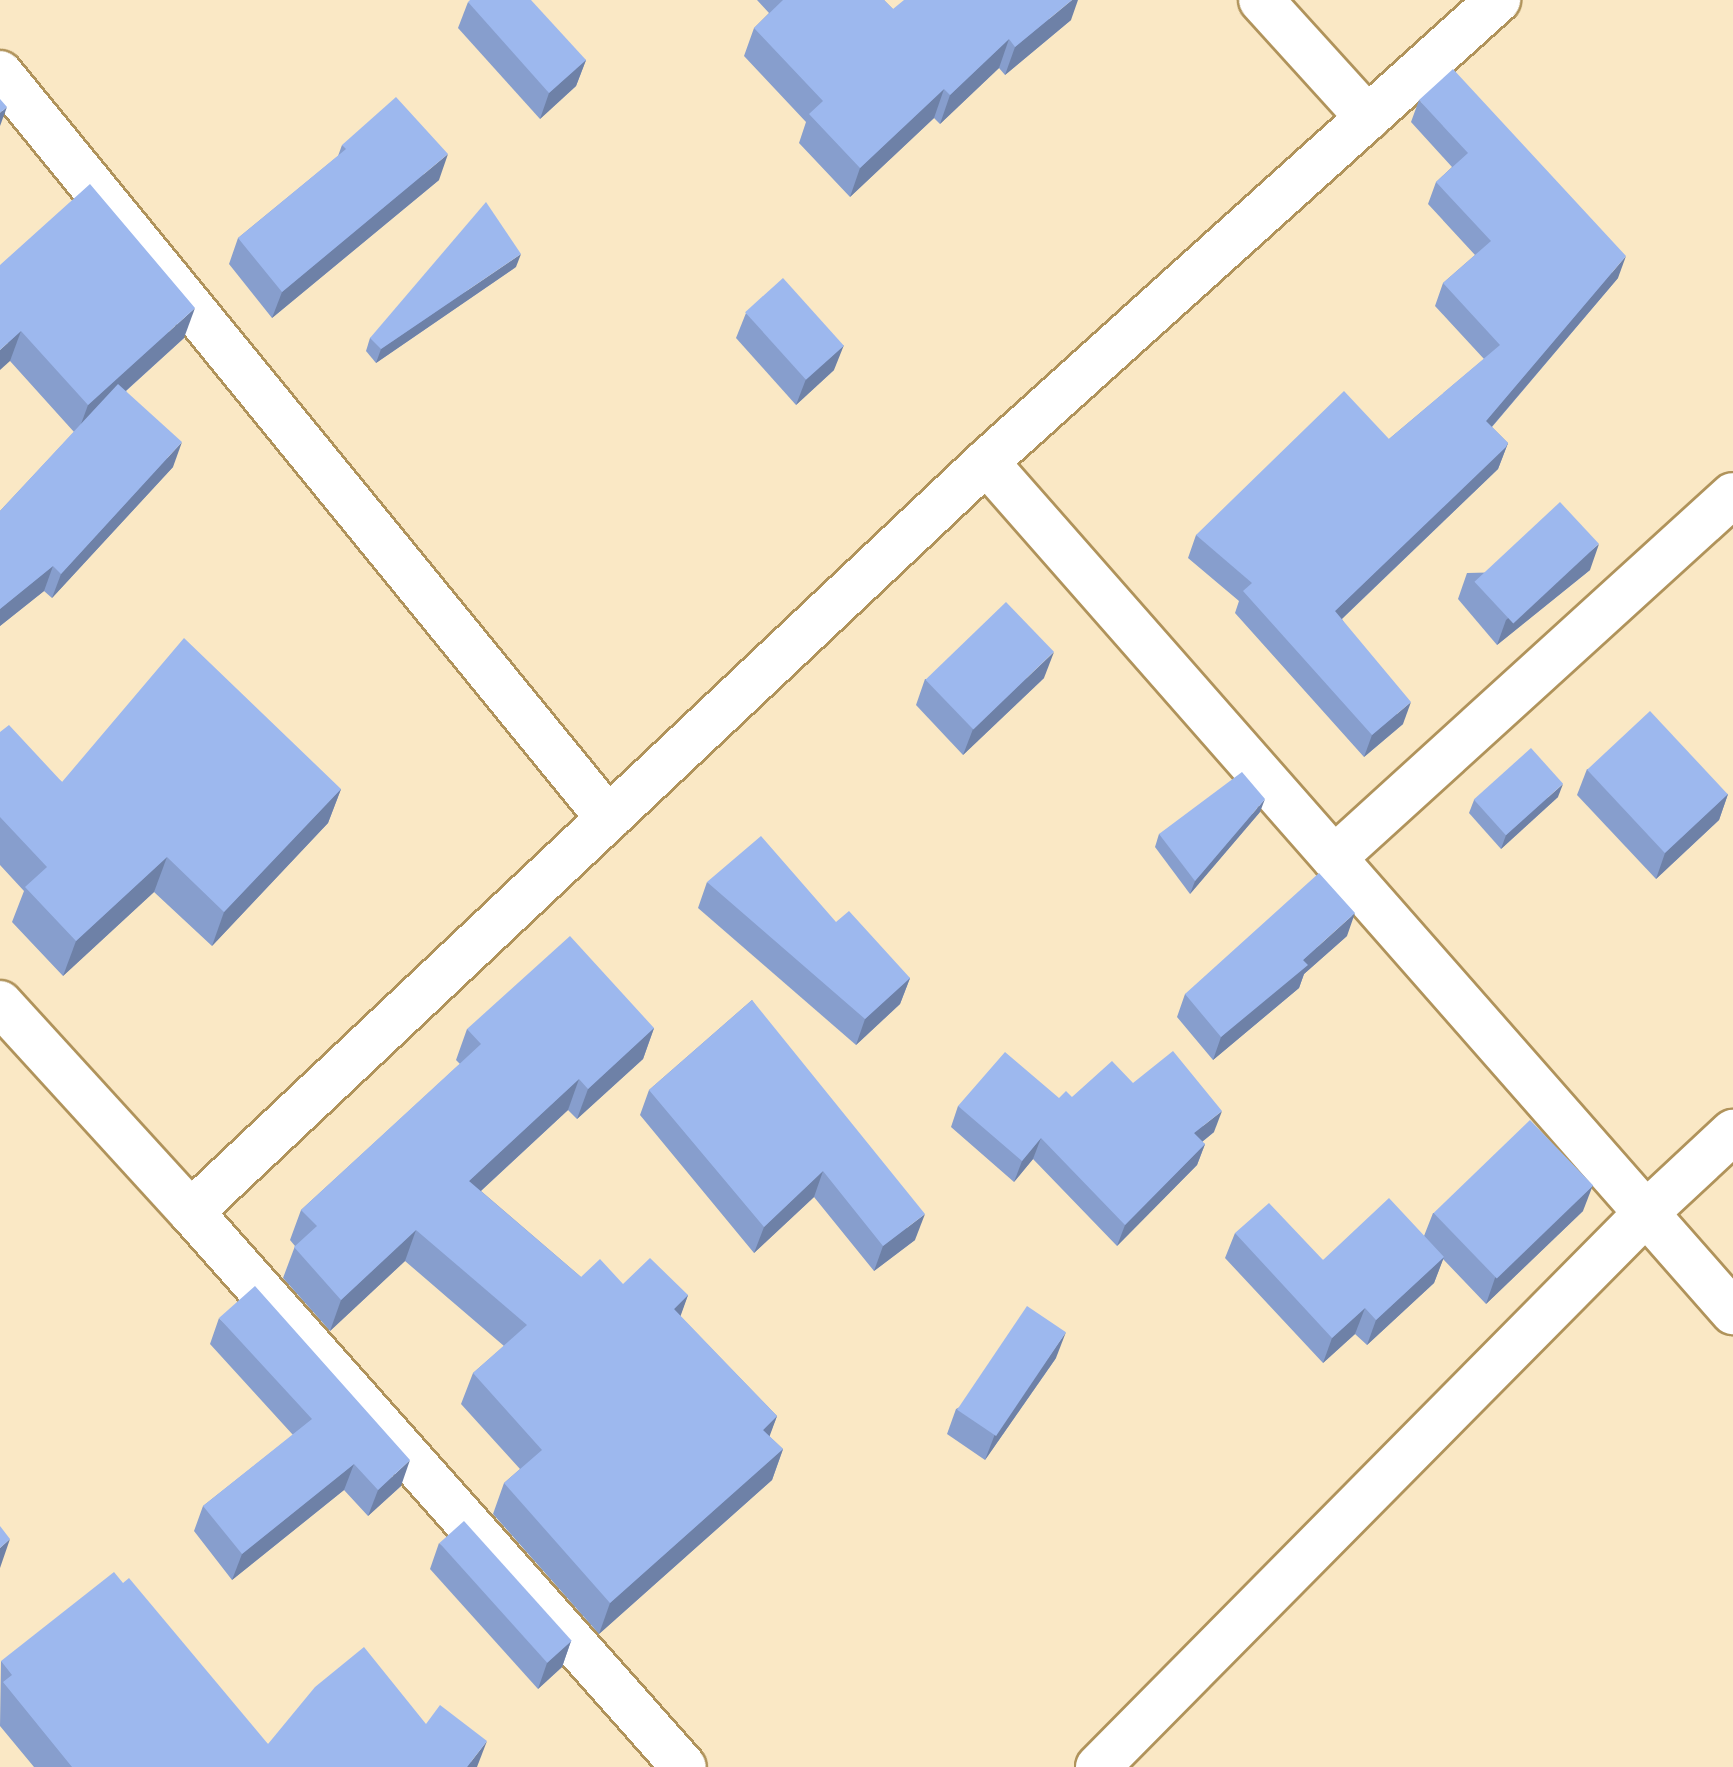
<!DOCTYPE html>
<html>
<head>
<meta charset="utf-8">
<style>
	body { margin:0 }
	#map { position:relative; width:1733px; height:1767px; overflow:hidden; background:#fae8c5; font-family:Mulish,sans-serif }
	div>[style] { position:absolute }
	.roads { filter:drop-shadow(2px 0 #b0935b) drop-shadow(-2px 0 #b0935b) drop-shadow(0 2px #b0935b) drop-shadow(0 -2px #b0935b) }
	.minor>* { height:44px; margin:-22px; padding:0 22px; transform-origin:22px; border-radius:22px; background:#fff }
	.tertiary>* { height:44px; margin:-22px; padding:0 22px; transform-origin:22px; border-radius:22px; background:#fff }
	.wall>* { inset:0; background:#879ecd }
	.shaded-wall>* { inset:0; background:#6e81a7 }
	.building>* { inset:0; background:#9db8ee; transform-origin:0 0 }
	span { translate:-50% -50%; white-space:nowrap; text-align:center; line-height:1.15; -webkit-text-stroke:6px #fae8c5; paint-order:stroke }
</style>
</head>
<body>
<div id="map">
	<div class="roads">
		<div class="minor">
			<div style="left:1261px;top:0;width:159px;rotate:47.8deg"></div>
			<div style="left:0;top:73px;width:962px;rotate:50.78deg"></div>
			<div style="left:986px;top:462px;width:1132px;rotate:48.69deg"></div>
			<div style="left:1334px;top:858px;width:539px;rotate:-42.3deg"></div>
			<div style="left:191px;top:1212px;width:742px;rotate:48.39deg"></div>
			<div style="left:1098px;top:1767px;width:779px;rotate:-45.31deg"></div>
			<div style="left:1646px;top:1213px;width:119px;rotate:-43deg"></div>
		</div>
		<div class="tertiary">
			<div style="left:0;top:1003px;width:283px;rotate:47.6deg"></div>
			<div style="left:191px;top:1212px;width:1093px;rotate:-43.33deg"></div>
			<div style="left:986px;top:462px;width:690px;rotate:-42.06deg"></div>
		</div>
	</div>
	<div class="wall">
		<div style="clip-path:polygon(757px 0,884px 0,893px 9px,1071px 20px,1005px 75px,999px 68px,940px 124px,934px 118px,850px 197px,799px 143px,806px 122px,744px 56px,754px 28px,769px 13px)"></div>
		<div style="clip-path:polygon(468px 2px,586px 60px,576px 86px,540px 119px,458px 28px)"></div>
		<div style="clip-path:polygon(1419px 100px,1618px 278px,1492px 427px,1508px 443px,1498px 469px,1342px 619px,1403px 724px,1364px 757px,1235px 613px,1239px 601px,1188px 558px,1196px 535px,1389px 439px,1484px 359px,1435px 306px,1443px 283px,1475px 255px,1428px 204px,1436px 182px,1452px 167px,1411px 122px)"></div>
		<div style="clip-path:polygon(342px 145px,439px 180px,272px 318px,229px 264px,238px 238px,338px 156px)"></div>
		<div style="clip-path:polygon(0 265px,184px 338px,126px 391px,173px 467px,52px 598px,44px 591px,0 626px,0 511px,74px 432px,10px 361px)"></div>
		<div style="clip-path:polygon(516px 267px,376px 363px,366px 351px,370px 338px)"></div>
		<div style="clip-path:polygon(746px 313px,834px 370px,796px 405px,736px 338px)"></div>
		<div style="clip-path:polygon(1590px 570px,1497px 645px,1458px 599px,1467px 573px)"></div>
		<div style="clip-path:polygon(1044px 678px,963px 755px,916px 705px,925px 679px)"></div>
		<div style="clip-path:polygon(0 732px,62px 782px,341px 789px,328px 823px,212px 946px,154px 892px,63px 976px,12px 922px,24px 891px,0 865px)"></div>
		<div style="clip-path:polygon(1587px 769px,1728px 794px,1719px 820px,1656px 879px,1577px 795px)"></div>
		<div style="clip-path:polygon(1558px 797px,1501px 849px,1469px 813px,1474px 800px)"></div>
		<div style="clip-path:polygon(1260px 812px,1190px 894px,1155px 847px,1159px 834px)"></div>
		<div style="clip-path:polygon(707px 882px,910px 978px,900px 1004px,856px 1045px,698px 908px)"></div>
		<div style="clip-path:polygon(1347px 936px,1304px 974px,1299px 988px,1213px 1060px,1177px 1017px,1185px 994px)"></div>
		<div style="clip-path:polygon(752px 1000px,915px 1240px,874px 1271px,814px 1197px,754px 1253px,640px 1115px,649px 1090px)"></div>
		<div style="clip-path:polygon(654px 1028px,643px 1059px,577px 1119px,568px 1110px,481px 1191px,581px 1277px,688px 1295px,680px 1316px,777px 1416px,769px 1436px,783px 1449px,772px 1480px,599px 1634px,493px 1514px,504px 1483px,520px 1469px,461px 1404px,473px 1373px,504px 1346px,405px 1261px,330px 1331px,283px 1278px,295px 1246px,290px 1240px,301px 1210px,460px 1064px,456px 1060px,467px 1029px)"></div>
		<div style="clip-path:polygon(1133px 1083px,1214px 1132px,1202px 1142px,1205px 1144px,1197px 1165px,1117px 1246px,1033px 1159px,1014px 1182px,951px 1127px,958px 1106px,1072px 1097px)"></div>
		<div style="clip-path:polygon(1583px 1211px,1486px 1304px,1443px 1259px,1434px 1283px,1367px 1345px,1355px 1334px,1323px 1363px,1225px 1258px,1235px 1233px,1323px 1260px,1424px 1236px,1433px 1213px)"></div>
		<div style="clip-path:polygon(219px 1318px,401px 1486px,368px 1516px,344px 1490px,232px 1580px,194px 1531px,203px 1506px,293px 1435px,210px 1344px)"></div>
		<div style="clip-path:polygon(1056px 1358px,985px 1460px,947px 1434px,956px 1409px)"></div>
		<div style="clip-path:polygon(439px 1543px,571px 1641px,562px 1667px,538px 1689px,430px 1569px)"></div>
		<div style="clip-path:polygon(1px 1661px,268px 1744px,426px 1724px,477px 1767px,34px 1767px,0 1726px)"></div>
	</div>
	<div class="shaded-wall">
		<div style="clip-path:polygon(1072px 0,1078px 0,1071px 20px,1005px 75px,1015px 47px)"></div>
		<div style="clip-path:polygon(1009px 39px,999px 68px,940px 124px,950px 95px)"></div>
		<div style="clip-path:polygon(586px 60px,576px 86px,540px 119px,549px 93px)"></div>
		<div style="clip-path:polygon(944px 89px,934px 118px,850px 197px,860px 168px)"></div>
		<div style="clip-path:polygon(7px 107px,0 126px,0 113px)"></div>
		<div style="clip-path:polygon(448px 154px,439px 180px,272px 318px,282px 292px)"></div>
		<div style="clip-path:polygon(521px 254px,516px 267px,376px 363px,381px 349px)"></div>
		<div style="clip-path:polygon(1626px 256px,1618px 278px,1477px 444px,1486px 421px)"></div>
		<div style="clip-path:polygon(195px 308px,184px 338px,77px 435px,88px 405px)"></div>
		<div style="clip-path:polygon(21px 331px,10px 361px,0 370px,0 350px)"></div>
		<div style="clip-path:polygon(844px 345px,834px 370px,796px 405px,806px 379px)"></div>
		<div style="clip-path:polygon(182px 442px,173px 467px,52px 598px,61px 574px)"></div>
		<div style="clip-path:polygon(1508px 443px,1498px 469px,1327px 633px,1335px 611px)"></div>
		<div style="clip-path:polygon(1599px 544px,1590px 570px,1497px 645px,1506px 620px)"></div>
		<div style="clip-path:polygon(53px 566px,44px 591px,0 626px,0 609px)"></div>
		<div style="clip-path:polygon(1054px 652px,1044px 678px,963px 755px,973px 729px)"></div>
		<div style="clip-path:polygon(1411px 702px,1403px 724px,1364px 757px,1372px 735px)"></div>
		<div style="clip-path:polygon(1563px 784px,1558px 797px,1501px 849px,1506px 835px)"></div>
		<div style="clip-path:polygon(341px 789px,328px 823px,212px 946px,224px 912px)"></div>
		<div style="clip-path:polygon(1728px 794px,1719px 820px,1656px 879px,1665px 853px)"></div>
		<div style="clip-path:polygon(1265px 799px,1260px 812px,1190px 894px,1195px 881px)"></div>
		<div style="clip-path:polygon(167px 857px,154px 892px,63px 976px,76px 941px)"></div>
		<div style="clip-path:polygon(1355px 913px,1347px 936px,1304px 974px,1299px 988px,1213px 1060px,1221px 1037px,1303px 960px)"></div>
		<div style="clip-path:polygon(910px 978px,900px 1004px,856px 1045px,865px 1019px)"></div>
		<div style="clip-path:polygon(654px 1028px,643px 1059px,577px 1119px,588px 1089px)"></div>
		<div style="clip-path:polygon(579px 1079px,568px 1110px,458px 1212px,469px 1181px)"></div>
		<div style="clip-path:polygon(1222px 1111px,1214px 1132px,1187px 1154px,1194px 1133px)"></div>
		<div style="clip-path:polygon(1041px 1138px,1033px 1159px,1014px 1182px,1022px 1161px)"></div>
		<div style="clip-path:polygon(1205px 1144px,1197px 1165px,1117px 1246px,1125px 1225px)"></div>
		<div style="clip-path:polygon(823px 1171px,814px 1197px,754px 1253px,764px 1227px)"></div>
		<div style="clip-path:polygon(1593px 1185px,1583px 1211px,1486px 1304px,1495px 1278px)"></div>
		<div style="clip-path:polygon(925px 1214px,915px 1240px,874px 1271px,883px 1246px)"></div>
		<div style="clip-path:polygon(416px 1230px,405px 1261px,330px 1331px,341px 1300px)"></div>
		<div style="clip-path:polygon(1444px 1257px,1434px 1283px,1367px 1345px,1376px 1320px)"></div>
		<div style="clip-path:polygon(688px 1295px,677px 1326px,674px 1309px)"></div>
		<div style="clip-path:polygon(1365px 1308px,1355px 1334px,1323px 1363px,1332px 1338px)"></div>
		<div style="clip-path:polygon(1066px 1332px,1056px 1358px,985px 1460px,995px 1434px)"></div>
		<div style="clip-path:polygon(777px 1416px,766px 1446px,763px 1430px)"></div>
		<div style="clip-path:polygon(783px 1449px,772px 1480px,599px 1634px,610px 1603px)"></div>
		<div style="clip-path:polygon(410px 1460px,401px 1486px,368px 1516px,378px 1490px)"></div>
		<div style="clip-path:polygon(354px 1464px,344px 1490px,232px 1580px,242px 1554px)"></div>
		<div style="clip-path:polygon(10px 1539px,0 1568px,0 1548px)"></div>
		<div style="clip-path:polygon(571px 1641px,562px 1667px,538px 1689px,547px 1663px)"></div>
		<div style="clip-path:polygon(487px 1741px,477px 1767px,467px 1767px)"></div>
	</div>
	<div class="building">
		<div style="clip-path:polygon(470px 0,531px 0,586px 60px,549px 93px,468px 2px)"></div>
		<div style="clip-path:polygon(783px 0,884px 0,893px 9px,904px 0,1072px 0,1015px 47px,1009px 39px,950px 95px,944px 89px,860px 168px,809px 114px,823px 101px,754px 28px)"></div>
		<div style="clip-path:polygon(1453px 69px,1626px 256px,1486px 421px,1508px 443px,1506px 447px,1335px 611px,1411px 702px,1372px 735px,1243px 591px,1252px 583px,1196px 535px,1344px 391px,1389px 439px,1500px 345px,1443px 283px,1491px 241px,1436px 182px,1468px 153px,1419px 100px)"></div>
		<div style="clip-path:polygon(396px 97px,448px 154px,282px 292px,238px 238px,346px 149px,342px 145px)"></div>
		<div style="clip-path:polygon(0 99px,7px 107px,0 113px)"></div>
		<div style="clip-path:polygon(90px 184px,195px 308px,88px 405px,21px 331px,0 350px,0 265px)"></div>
		<div style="clip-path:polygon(486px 202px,521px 254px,381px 349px,370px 338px)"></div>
		<div style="left:783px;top:278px;width:91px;height:51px;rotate:48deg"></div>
		<div style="clip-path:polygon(118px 384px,182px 442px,61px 574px,53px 566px,0 609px,0 511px)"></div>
		<div style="left:1560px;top:502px;width:57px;height:117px;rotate:47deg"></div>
		<div style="left:1006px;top:602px;width:69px;height:112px;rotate:46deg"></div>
		<div style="clip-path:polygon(184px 638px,341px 789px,224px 912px,167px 857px,76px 941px,25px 887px,47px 867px,0 817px,0 732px,9px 725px,62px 782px)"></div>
		<div style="left:1650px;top:711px;width:114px;height:86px;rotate:47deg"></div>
		<div style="left:1531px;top:748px;width:48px;height:77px;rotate:48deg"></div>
		<div style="clip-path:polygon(1242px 772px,1265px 799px,1195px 881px,1159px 834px)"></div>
		<div style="clip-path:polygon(761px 836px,836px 922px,849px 911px,910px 978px,865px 1019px,707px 882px)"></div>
		<div style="clip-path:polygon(1319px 873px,1355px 913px,1303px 960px,1308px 965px,1221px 1037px,1185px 994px)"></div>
		<div style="clip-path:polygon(570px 936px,654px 1028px,588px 1089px,579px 1079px,469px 1181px,581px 1277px,600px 1259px,623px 1284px,650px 1258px,688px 1295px,674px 1309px,777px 1416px,763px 1430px,783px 1449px,610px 1603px,504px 1483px,542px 1450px,473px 1373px,527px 1325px,416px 1230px,341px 1300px,294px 1247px,317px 1226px,301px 1210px,481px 1044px,467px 1029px)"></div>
		<div style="clip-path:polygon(752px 1000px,925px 1214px,883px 1246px,823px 1171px,764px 1227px,649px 1090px)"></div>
		<div style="clip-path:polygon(1173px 1051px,1222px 1111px,1194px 1133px,1205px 1144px,1125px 1225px,1041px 1138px,1022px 1161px,958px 1106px,1005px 1052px,1059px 1098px,1066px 1091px,1072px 1097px,1112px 1061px,1133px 1083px)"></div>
		<div style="left:1530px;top:1120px;width:91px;height:134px;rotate:46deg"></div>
		<div style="clip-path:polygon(1389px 1198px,1444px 1257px,1376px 1320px,1365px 1308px,1332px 1338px,1235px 1233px,1269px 1203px,1323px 1260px)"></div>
		<div style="clip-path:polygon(255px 1286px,410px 1460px,378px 1490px,354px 1464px,242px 1554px,203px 1506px,312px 1419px,219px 1318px)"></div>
		<div style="left:1027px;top:1306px;width:47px;height:125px;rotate:34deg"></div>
		<div style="left:464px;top:1521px;width:161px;height:33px;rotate:48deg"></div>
		<div style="clip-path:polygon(0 1526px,10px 1539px,0 1548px)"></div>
		<div style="clip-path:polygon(114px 1572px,123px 1583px,129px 1578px,268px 1744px,315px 1687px,364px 1647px,426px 1724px,440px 1705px,487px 1741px,467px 1767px,72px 1767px,3px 1682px,12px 1675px,1px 1661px)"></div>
	</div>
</div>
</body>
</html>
